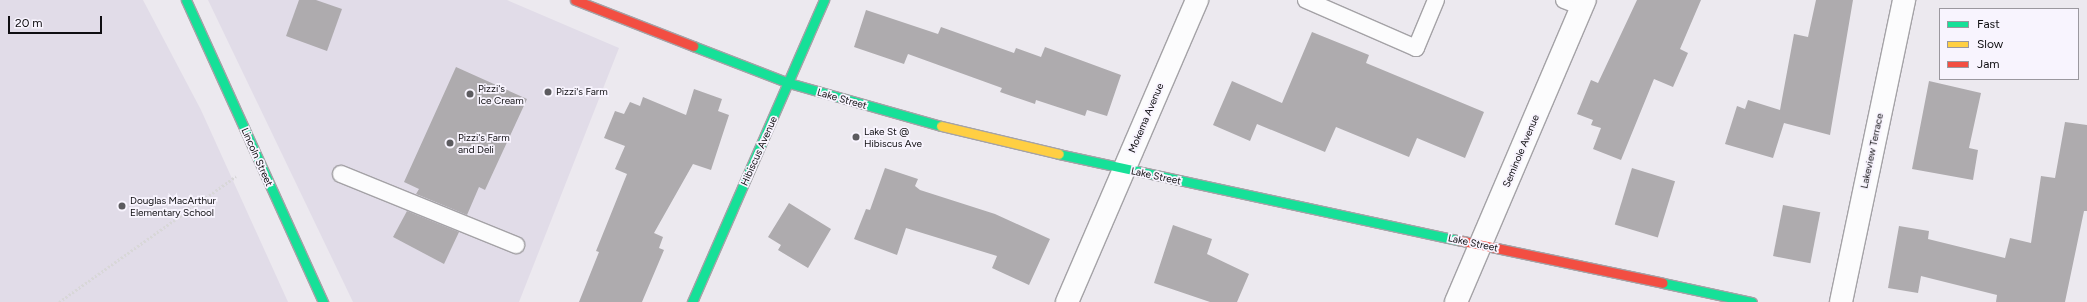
<!DOCTYPE html>
<html>
<head>
<meta charset="utf-8">
<style>
	body { margin:0 }
	#map { position:relative; width:2087px; height:302px; overflow:hidden; background:#ece9ef; font-family:Figtree,sans-serif }
	div>[style] { position:absolute }
	.built>* { inset:0; background:#e1dce8 }
	.building>* { inset:0; background:#aeabae; transform-origin:0 0 }
	.path>* { height:2.5px; margin-top:-1.25px; transform-origin:0; background:repeating-linear-gradient(90deg,#d8d7d8 0 2px,transparent 0 4px) }
	.roads { filter:drop-shadow(1px 0 #a4a2a6) drop-shadow(-1px 0 #a4a2a6) drop-shadow(0 1px #a4a2a6) drop-shadow(0 -1px #a4a2a6) }
	.lane>* { height:16px; margin:-8px; padding:0 8px; transform-origin:8px; border-radius:8px; background:#fcfcfd }
	.street>* { height:22px; margin:-11px; padding:0 11px; transform-origin:11px; border-radius:11px; background:#fcfcfd }
	.fast>* { height:9px; margin:-4.5px; padding:0 4.5px; transform-origin:4.5px; border-radius:4.5px; background:#16e098 }
	.slow>* { height:9px; margin:-4.5px; padding:0 4.5px; transform-origin:4.5px; border-radius:4.5px; background:#ffcf43 }
	.jam>* { height:9px; margin:-4.5px; padding:0 4.5px; transform-origin:4.5px; border-radius:4.5px; background:#f24e42 }
	.dots>* { width:11px; height:11px; translate:-50% -50%; box-sizing:border-box; border:2px solid #f8f4fe; border-radius:50% }
	span { translate:-50% -50%; white-space:nowrap; text-align:center; line-height:1.15; -webkit-text-stroke:3.5px #f8f4fe; paint-order:stroke }
	.poi-label { font-size:10px; color:#0f0e11 }
	.left { translate:0 -50%; text-align:left }
	.street-label { font-size:10px; color:#0f0e11 }
	.legend { position:absolute; left:1939px; top:8px; width:140px; height:72px; box-sizing:border-box; background:#f8f4fe; border:1px solid #9b989f; margin:0; padding:5px 7px; list-style:none; font-size:12px; color:#0f0e11 }
	.legend li { display:flex; align-items:center; gap:8px; height:20px }
	.legend b { width:20px; border:1px solid #9b989f }
	.scale { position:absolute; left:8px; top:16px; width:94px; height:18px; box-sizing:border-box; border:2px solid #0f0e11; border-top:0; padding-left:5px; font-size:12px; line-height:14px; white-space:nowrap; color:#0f0e11; -webkit-text-stroke:3px #f8f4fe; paint-order:stroke }
</style>
</head>
<body>
<div id="map">
	<div class="built">
		<div style="clip-path:polygon(0 0,143px 0,201px 110px,288px 302px,0 302px)"></div>
		<div style="clip-path:polygon(208px 0,507px 0,619px 48px,519px 302px,353px 302px)"></div>
	</div>
	<div class="building">
		<div style="clip-path:polygon(299px 0,316px 0,342px 9px,327px 51px,286px 36px)"></div>
		<div style="clip-path:polygon(1637px 0,1701px 0,1680px 49px,1688px 53px,1673px 87px,1654px 79px,1621px 160px,1593px 149px,1601px 128px,1591px 125px,1593px 120px,1577px 114px,1591px 80px,1598px 83px)"></div>
		<div style="clip-path:polygon(1816px 0,1853px 0,1830px 135px,1784px 123px,1773px 158px,1725px 144px,1737px 106px,1745px 109px,1748px 100px,1780px 110px,1794px 34px,1808px 37px)"></div>
		<div style="clip-path:polygon(866px 10px,938px 34px,941px 27px,1014px 53px,1016px 48px,1041px 57px,1045px 47px,1121px 75px,1107px 116px,1087px 110px,1085px 116px,1036px 100px,1035px 104px,1000px 92px,1002px 88px,908px 54px,904px 64px,854px 47px)"></div>
		<div style="clip-path:polygon(1312px 32px,1369px 55px,1366px 63px,1484px 112px,1465px 158px,1417px 138px,1409px 157px,1336px 127px,1325px 152px,1257px 124px,1250px 141px,1213px 125px,1232px 81px,1282px 103px)"></div>
		<div style="clip-path:polygon(456px 67px,527px 99px,485px 190px,479px 187px,467px 215px,416px 194px,419px 189px,404px 182px)"></div>
		<div style="clip-path:polygon(1929px 81px,1981px 93px,1969px 148px,1978px 150px,1973px 180px,1912px 169px)"></div>
		<div style="clip-path:polygon(694px 89px,722px 99px,718px 111px,729px 115px,711px 170px,693px 164px,654px 233px,663px 237px,659px 248px,664px 250px,642px 302px,579px 302px,599px 252px,596px 251px,627px 174px,615px 169px,625px 146px,604px 138px,615px 111px,624px 114px,630px 102px,640px 106px,643px 97px,686px 115px)"></div>
		<div style="clip-path:polygon(2065px 122px,2087px 125px,2087px 211px,2084px 211px,2065px 302px,1996px 302px,1997px 295px,1921px 276px,1918px 293px,1888px 288px,1899px 226px,1929px 231px,1928px 239px,2005px 258px,2010px 238px,2031px 243px,2041px 176px,2055px 178px)"></div>
		<div style="clip-path:polygon(885px 168px,918px 179px,915px 186px,920px 190px,995px 214px,1050px 239px,1029px 285px,992px 268px,997px 256px,906px 228px,897px 255px,854px 239px,866px 209px,870px 210px)"></div>
		<div style="left:1632px;top:168px;width:45px;height:59px;rotate:17deg"></div>
		<div style="clip-path:polygon(789px 203px,831px 229px,808px 268px,778px 250px,781px 245px,768px 237px)"></div>
		<div style="left:1783px;top:205px;width:38px;height:52px;rotate:11deg"></div>
		<div style="clip-path:polygon(407px 211px,459px 232px,444px 264px,393px 237px)"></div>
		<div style="clip-path:polygon(1173px 225px,1212px 239px,1207px 254px,1249px 274px,1237px 302px,1210px 302px,1154px 283px)"></div>
	</div>
	<div class="path">
		<div style="left:59px;top:302px;width:217px;rotate:-35.4deg"></div>
	</div>
	<div class="roads">
		<div class="lane">
			<div style="left:1306px;top:0;width:120px;rotate:23.6deg"></div>
			<div style="left:1416px;top:48px;width:52px;rotate:-67.4deg"></div>
			<div style="left:1564px;top:0;width:19px;rotate:21deg"></div>
			<div style="left:341px;top:174px;width:189px;rotate:22.1deg"></div>
		</div>
		<div class="street">
			<div style="left:1067px;top:302px;width:329px;rotate:-66.7deg"></div>
			<div style="left:1456px;top:302px;width:328px;rotate:-66.9deg"></div>
			<div style="left:1841px;top:302px;width:309px;rotate:-78.2deg"></div>
		</div>
		<div class="fast">
			<div style="left:186px;top:0;width:332px;rotate:65.6deg"></div>
			<div style="left:693px;top:46px;width:103px;rotate:21.1deg"></div>
			<div style="left:789px;top:83px;width:158px;rotate:15.8deg"></div>
			<div style="left:1059px;top:154px;width:408px;rotate:12.2deg"></div>
			<div style="left:1663px;top:283px;width:91px;rotate:12.1deg"></div>
			<div style="left:692px;top:302px;width:330px;rotate:-66.4deg"></div>
		</div>
		<div class="slow">
			<div style="left:941px;top:126px;width:121px;rotate:13.3deg"></div>
		</div>
		<div class="jam">
			<div style="left:575px;top:0;width:127px;rotate:21.3deg"></div>
			<div style="left:1458px;top:240px;width:209px;rotate:11.8deg"></div>
		</div>
	</div>
	<div class="dots">
		<div style="left:548px;top:92px;background:#5c5b5f"></div>
		<div style="left:470px;top:94px;background:#5c5b5f"></div>
		<div style="left:856px;top:137px;background:#5c5b5f"></div>
		<div style="left:450px;top:143px;background:#5c5b5f"></div>
		<div style="left:122px;top:206px;background:#5c5b5f"></div>
	</div>
	<div class="poi-label">
		<span class="left" style="left:478px;top:94px">Pizzi's<br>Ice Cream</span>
		<span class="left" style="left:556px;top:92px">Pizzi's Farm</span>
		<span class="left" style="left:864px;top:137px">Lake St @<br>Hibiscus Ave</span>
		<span class="left" style="left:458px;top:143px">Pizzi's Farm<br>and Deli</span>
		<span class="left" style="left:130px;top:206px">Douglas MacArthur<br>Elementary School</span>
	</div>
	<div class="street-label">
		<span style="left:842px;top:99px;rotate:16deg">Lake Street</span>
		<span style="left:1146px;top:118px;rotate:-67deg">Mokema Avenue</span>
		<span style="left:759px;top:151px;rotate:-66deg">Hibiscus Avenue</span>
		<span style="left:1521px;top:151px;rotate:-67deg">Seminole Avenue</span>
		<span style="left:1872px;top:151px;rotate:-78deg">Lakeview Terrace</span>
		<span style="left:257px;top:157px;rotate:66deg">Lincoln Street</span>
		<span style="left:1156px;top:176px;rotate:12deg">Lake Street</span>
		<span style="left:1473px;top:243px;rotate:12deg">Lake Street</span>
	</div>
	<ul class="legend">
	<li><b style="height:5px;background:#16e098"></b>Fast</li>
	<li><b style="height:5px;background:#ffcf43"></b>Slow</li>
	<li><b style="height:5px;background:#f24e42"></b>Jam</li>
	</ul>
	<div class="scale">20 m</div>
</div>
</body>
</html>
